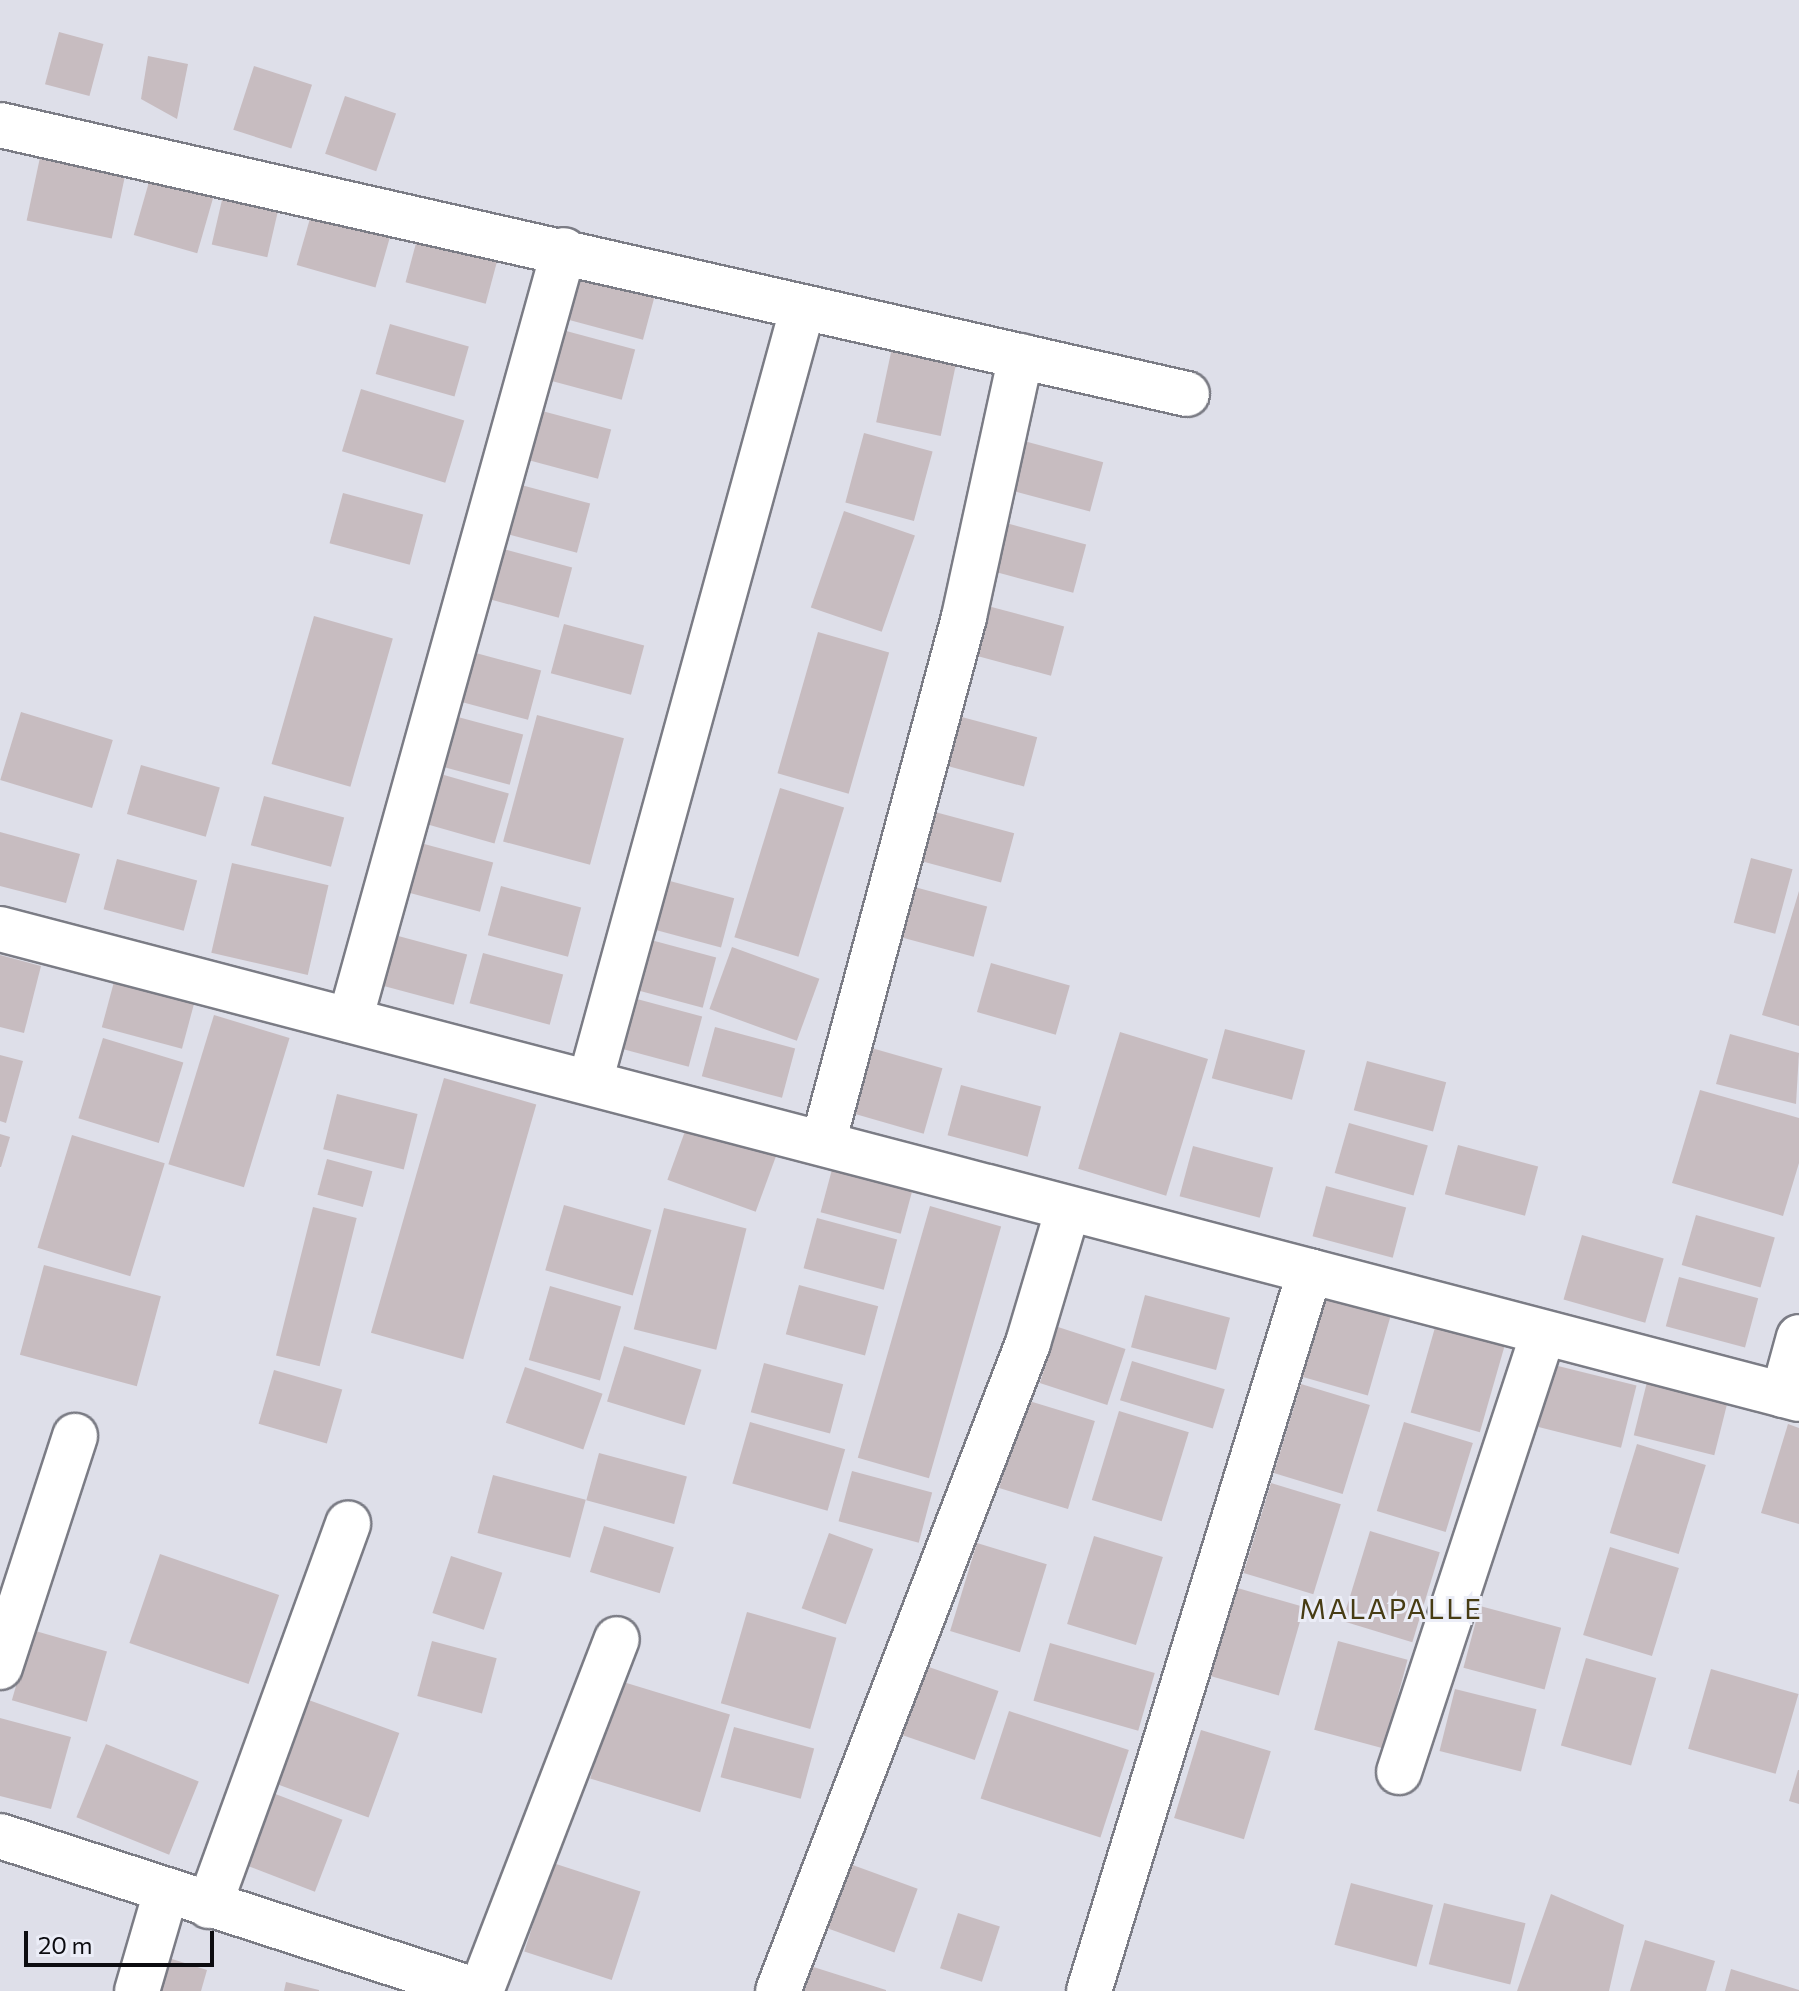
<!DOCTYPE html>
<html>
<head>
<meta charset="utf-8">
<style>
	body { margin:0 }
	#map { position:relative; width:1799px; height:1991px; overflow:hidden; background:#dedfe9; font-family:Commissioner,sans-serif }
	div>[style] { position:absolute }
	.building>* { inset:0; background:#c7bcc0; transform-origin:0 0 }
	.roads { filter:drop-shadow(2px 0 #7b7c85) drop-shadow(-2px 0 #7b7c85) drop-shadow(0 2px #7b7c85) drop-shadow(0 -2px #7b7c85) }
	.minor>* { height:44px; margin:-22px; padding:0 22px; transform-origin:22px; border-radius:22px; background:#fff }
	span { translate:-50% -50%; white-space:nowrap; text-align:center; line-height:1.15; -webkit-text-stroke:6px #ebedf7; paint-order:stroke }
	.quarter-label { font-size:28px; color:#473c13; letter-spacing:2px }
	.scale { position:absolute; left:24px; top:1931px; width:190px; height:36px; box-sizing:border-box; border:4px solid #0c0c10; border-top:0; padding-left:10px; font-size:24px; line-height:28px; white-space:nowrap; color:#0c0c10; -webkit-text-stroke:6px #ebedf7; paint-order:stroke }
</style>
</head>
<body>
<div id="map">
	<div class="building">
		<div style="left:59px;top:32px;width:46px;height:54px;rotate:15deg"></div>
		<div style="clip-path:polygon(148px 56px,188px 64px,177px 119px,141px 99px)"></div>
		<div style="left:254px;top:66px;width:61px;height:67px;rotate:18deg"></div>
		<div style="left:345px;top:96px;width:54px;height:61px;rotate:19deg"></div>
		<div style="left:42px;top:148px;width:87px;height:74px;rotate:12deg"></div>
		<div style="left:155px;top:161px;width:66px;height:77px;rotate:16deg"></div>
		<div style="left:225px;top:187px;width:57px;height:59px;rotate:13deg"></div>
		<div style="left:311px;top:215px;width:82px;height:52px;rotate:16deg"></div>
		<div style="left:419px;top:232px;width:83px;height:52px;rotate:15deg"></div>
		<div style="left:576px;top:269px;width:83px;height:51px;rotate:15deg"></div>
		<div style="left:390px;top:324px;width:82px;height:52px;rotate:16deg"></div>
		<div style="left:555px;top:328px;width:83px;height:52px;rotate:15deg"></div>
		<div style="left:893px;top:343px;width:66px;height:81px;rotate:12deg"></div>
		<div style="left:361px;top:389px;width:108px;height:65px;rotate:17deg"></div>
		<div style="left:531px;top:408px;width:83px;height:51px;rotate:15deg"></div>
		<div style="left:864px;top:433px;width:71px;height:72px;rotate:15deg"></div>
		<div style="left:1024px;top:441px;width:82px;height:51px;rotate:15deg"></div>
		<div style="left:510px;top:482px;width:83px;height:51px;rotate:15deg"></div>
		<div style="left:343px;top:493px;width:83px;height:52px;rotate:15deg"></div>
		<div style="left:844px;top:511px;width:75px;height:102px;rotate:19deg"></div>
		<div style="left:1006px;top:523px;width:83px;height:50px;rotate:15deg"></div>
		<div style="left:492px;top:546px;width:83px;height:52px;rotate:15deg"></div>
		<div style="left:984px;top:605px;width:83px;height:51px;rotate:15deg"></div>
		<div style="left:314px;top:616px;width:82px;height:154px;rotate:16deg"></div>
		<div style="left:564px;top:624px;width:83px;height:51px;rotate:15deg"></div>
		<div style="left:818px;top:632px;width:74px;height:147px;rotate:16deg"></div>
		<div style="left:461px;top:649px;width:83px;height:51px;rotate:15deg"></div>
		<div style="left:21px;top:712px;width:96px;height:71px;rotate:17deg"></div>
		<div style="left:443px;top:713px;width:83px;height:52px;rotate:15deg"></div>
		<div style="left:537px;top:715px;width:90px;height:131px;rotate:15deg"></div>
		<div style="left:958px;top:716px;width:82px;height:51px;rotate:15deg"></div>
		<div style="left:141px;top:765px;width:82px;height:51px;rotate:16deg"></div>
		<div style="left:430px;top:771px;width:82px;height:52px;rotate:16deg"></div>
		<div style="left:780px;top:788px;width:67px;height:156px;rotate:17deg"></div>
		<div style="left:264px;top:796px;width:83px;height:51px;rotate:15deg"></div>
		<div style="left:935px;top:812px;width:82px;height:51px;rotate:15deg"></div>
		<div style="clip-path:polygon(0 832px,80px 854px,66px 903px,0 886px)"></div>
		<div style="left:413px;top:841px;width:83px;height:51px;rotate:15deg"></div>
		<div style="left:1751px;top:858px;width:43px;height:67px;rotate:15deg"></div>
		<div style="left:117px;top:859px;width:83px;height:52px;rotate:15deg"></div>
		<div style="left:232px;top:863px;width:99px;height:92px;rotate:13deg"></div>
		<div style="left:655px;top:877px;width:82px;height:51px;rotate:15deg"></div>
		<div style="left:907px;top:885px;width:83px;height:52px;rotate:15deg"></div>
		<div style="left:501px;top:886px;width:83px;height:51px;rotate:15deg"></div>
		<div style="clip-path:polygon(1799px 891px,1799px 1026px,1762px 1015px)"></div>
		<div style="left:387px;top:933px;width:83px;height:52px;rotate:15deg"></div>
		<div style="left:636px;top:936px;width:83px;height:52px;rotate:15deg"></div>
		<div style="left:732px;top:947px;width:93px;height:66px;rotate:20deg"></div>
		<div style="left:483px;top:953px;width:83px;height:52px;rotate:15deg"></div>
		<div style="clip-path:polygon(0 955px,41px 966px,24px 1033px,0 1027px)"></div>
		<div style="left:991px;top:963px;width:82px;height:51px;rotate:16deg"></div>
		<div style="left:115px;top:978px;width:83px;height:51px;rotate:15deg"></div>
		<div style="left:622px;top:995px;width:83px;height:52px;rotate:15deg"></div>
		<div style="left:214px;top:1015px;width:79px;height:156px;rotate:17deg"></div>
		<div style="left:715px;top:1027px;width:83px;height:51px;rotate:15deg"></div>
		<div style="left:1225px;top:1029px;width:83px;height:51px;rotate:15deg"></div>
		<div style="left:1120px;top:1032px;width:92px;height:143px;rotate:17deg"></div>
		<div style="clip-path:polygon(1730px 1034px,1799px 1053px,1796px 1104px,1716px 1084px)"></div>
		<div style="left:103px;top:1038px;width:84px;height:84px;rotate:17deg"></div>
		<div style="left:854px;top:1043px;width:92px;height:68px;rotate:16deg"></div>
		<div style="clip-path:polygon(0 1055px,23px 1061px,6px 1123px,0 1121px)"></div>
		<div style="left:1367px;top:1061px;width:82px;height:51px;rotate:15deg"></div>
		<div style="left:444px;top:1078px;width:96px;height:265px;rotate:16deg"></div>
		<div style="left:961px;top:1085px;width:83px;height:52px;rotate:15deg"></div>
		<div style="clip-path:polygon(1700px 1090px,1799px 1118px,1799px 1163px,1783px 1216px,1672px 1183px)"></div>
		<div style="left:337px;top:1094px;width:83px;height:57px;rotate:14deg"></div>
		<div style="left:692px;top:1112px;width:94px;height:72px;rotate:20deg"></div>
		<div style="left:1349px;top:1123px;width:82px;height:52px;rotate:16deg"></div>
		<div style="clip-path:polygon(0 1134px,10px 1137px,1px 1167px,0 1167px)"></div>
		<div style="left:72px;top:1135px;width:97px;height:118px;rotate:17deg"></div>
		<div style="left:1458px;top:1145px;width:83px;height:51px;rotate:15deg"></div>
		<div style="left:1193px;top:1146px;width:83px;height:52px;rotate:15deg"></div>
		<div style="left:327px;top:1159px;width:47px;height:37px;rotate:15deg"></div>
		<div style="left:834px;top:1162px;width:83px;height:52px;rotate:15deg"></div>
		<div style="left:1326px;top:1186px;width:83px;height:52px;rotate:15deg"></div>
		<div style="left:564px;top:1205px;width:91px;height:68px;rotate:16deg"></div>
		<div style="left:930px;top:1206px;width:74px;height:262px;rotate:16deg"></div>
		<div style="left:313px;top:1207px;width:45px;height:153px;rotate:14deg"></div>
		<div style="left:664px;top:1208px;width:85px;height:125px;rotate:14deg"></div>
		<div style="left:1696px;top:1215px;width:82px;height:52px;rotate:16deg"></div>
		<div style="left:817px;top:1218px;width:83px;height:52px;rotate:15deg"></div>
		<div style="left:1582px;top:1235px;width:85px;height:67px;rotate:16deg"></div>
		<div style="left:44px;top:1265px;width:121px;height:93px;rotate:15deg"></div>
		<div style="left:1679px;top:1277px;width:82px;height:51px;rotate:15deg"></div>
		<div style="left:799px;top:1285px;width:82px;height:51px;rotate:15deg"></div>
		<div style="left:550px;top:1286px;width:74px;height:77px;rotate:16deg"></div>
		<div style="left:1323px;top:1287px;width:73px;height:92px;rotate:16deg"></div>
		<div style="left:1145px;top:1295px;width:88px;height:54px;rotate:15deg"></div>
		<div style="left:1436px;top:1324px;width:72px;height:92px;rotate:16deg"></div>
		<div style="left:1058px;top:1327px;width:71px;height:59px;rotate:18deg"></div>
		<div style="left:624px;top:1346px;width:81px;height:58px;rotate:17deg"></div>
		<div style="left:1132px;top:1361px;width:97px;height:41px;rotate:17deg"></div>
		<div style="left:764px;top:1363px;width:82px;height:51px;rotate:15deg"></div>
		<div style="left:1554px;top:1365px;width:85px;height:64px;rotate:14deg"></div>
		<div style="left:525px;top:1367px;width:82px;height:59px;rotate:19deg"></div>
		<div style="left:274px;top:1370px;width:71px;height:56px;rotate:16deg"></div>
		<div style="left:1649px;top:1374px;width:83px;height:63px;rotate:14deg"></div>
		<div style="left:1301px;top:1384px;width:72px;height:93px;rotate:17deg"></div>
		<div style="left:1026px;top:1400px;width:72px;height:92px;rotate:17deg"></div>
		<div style="left:1119px;top:1411px;width:73px;height:93px;rotate:17deg"></div>
		<div style="left:750px;top:1422px;width:99px;height:64px;rotate:16deg"></div>
		<div style="left:1404px;top:1422px;width:72px;height:93px;rotate:17deg"></div>
		<div style="clip-path:polygon(1788px 1424px,1799px 1428px,1799px 1524px,1761px 1513px)"></div>
		<div style="left:1637px;top:1444px;width:72px;height:93px;rotate:17deg"></div>
		<div style="left:599px;top:1453px;width:91px;height:49px;rotate:15deg"></div>
		<div style="left:852px;top:1471px;width:83px;height:52px;rotate:15deg"></div>
		<div style="left:493px;top:1475px;width:96px;height:60px;rotate:15deg"></div>
		<div style="left:1271px;top:1483px;width:73px;height:94px;rotate:17deg"></div>
		<div style="left:604px;top:1526px;width:73px;height:48px;rotate:17deg"></div>
		<div style="left:1370px;top:1531px;width:73px;height:94px;rotate:17deg"></div>
		<div style="left:829px;top:1533px;width:47px;height:80px;rotate:20deg"></div>
		<div style="left:1094px;top:1536px;width:72px;height:92px;rotate:17deg"></div>
		<div style="left:977px;top:1543px;width:73px;height:92px;rotate:17deg"></div>
		<div style="left:1610px;top:1547px;width:72px;height:92px;rotate:17deg"></div>
		<div style="left:160px;top:1554px;width:126px;height:94px;rotate:19deg"></div>
		<div style="left:451px;top:1556px;width:54px;height:60px;rotate:18deg"></div>
		<div style="left:1234px;top:1587px;width:73px;height:92px;rotate:16deg"></div>
		<div style="left:1480px;top:1606px;width:84px;height:64px;rotate:15deg"></div>
		<div style="left:747px;top:1612px;width:93px;height:95px;rotate:16deg"></div>
		<div style="left:32px;top:1630px;width:78px;height:73px;rotate:16deg"></div>
		<div style="left:432px;top:1641px;width:67px;height:57px;rotate:15deg"></div>
		<div style="left:1338px;top:1641px;width:72px;height:92px;rotate:15deg"></div>
		<div style="left:1050px;top:1643px;width:109px;height:60px;rotate:16deg"></div>
		<div style="left:1586px;top:1658px;width:73px;height:91px;rotate:16deg"></div>
		<div style="left:920px;top:1664px;width:83px;height:73px;rotate:19deg"></div>
		<div style="left:1711px;top:1669px;width:91px;height:83px;rotate:16deg"></div>
		<div style="left:620px;top:1681px;width:115px;height:102px;rotate:17deg"></div>
		<div style="left:1455px;top:1689px;width:84px;height:64px;rotate:14deg"></div>
		<div style="left:295px;top:1695px;width:111px;height:90px;rotate:20deg"></div>
		<div style="left:1009px;top:1711px;width:126px;height:92px;rotate:18deg"></div>
		<div style="clip-path:polygon(0 1718px,71px 1737px,51px 1809px,0 1796px)"></div>
		<div style="left:734px;top:1727px;width:83px;height:52px;rotate:15deg"></div>
		<div style="left:1201px;top:1730px;width:73px;height:92px;rotate:17deg"></div>
		<div style="left:106px;top:1744px;width:100px;height:79px;rotate:22deg"></div>
		<div style="clip-path:polygon(1798px 1770px,1799px 1770px,1799px 1804px,1789px 1801px)"></div>
		<div style="left:265px;top:1790px;width:83px;height:77px;rotate:21deg"></div>
		<div style="left:553px;top:1863px;width:92px;height:93px;rotate:18deg"></div>
		<div style="left:850px;top:1864px;width:72px;height:68px;rotate:20deg"></div>
		<div style="left:1351px;top:1883px;width:85px;height:64px;rotate:15deg"></div>
		<div style="clip-path:polygon(1551px 1894px,1624px 1925px,1609px 1991px,1517px 1991px)"></div>
		<div style="left:1444px;top:1903px;width:84px;height:63px;rotate:14deg"></div>
		<div style="left:958px;top:1913px;width:44px;height:58px;rotate:18deg"></div>
		<div style="clip-path:polygon(1645px 1940px,1715px 1961px,1706px 1991px,1630px 1991px)"></div>
		<div style="clip-path:polygon(156px 1954px,207px 1970px,201px 1991px,145px 1991px)"></div>
		<div style="clip-path:polygon(804px 1964px,886px 1990px,886px 1991px,795px 1991px)"></div>
		<div style="clip-path:polygon(1731px 1969px,1799px 1990px,1799px 1991px,1725px 1991px)"></div>
		<div style="clip-path:polygon(286px 1982px,319px 1990px,319px 1991px,284px 1991px)"></div>
	</div>
	<div class="roads">
		<div class="minor">
			<div style="left:0;top:125px;width:1217px;rotate:12.77deg"></div>
			<div style="left:0;top:929px;width:1859px;rotate:14.64deg"></div>
			<div style="left:350px;top:1020px;width:799px;rotate:-74.47deg"></div>
			<div style="left:590px;top:1082px;width:801px;rotate:-74.64deg"></div>
			<div style="left:823px;top:1143px;width:545px;rotate:-74.99deg"></div>
			<div style="left:964px;top:617px;width:267px;rotate:-77.7deg"></div>
			<div style="left:1783px;top:1395px;width:60px;rotate:-74.6deg"></div>
			<div style="left:0;top:1667px;width:243px;rotate:-72deg"></div>
			<div style="left:1399px;top:1772px;width:461px;rotate:-71.8deg"></div>
			<div style="left:0;top:1836px;width:503px;rotate:17.97deg"></div>
			<div style="left:209px;top:1906px;width:407px;rotate:-70deg"></div>
			<div style="left:137px;top:1991px;width:103px;rotate:-73.7deg"></div>
			<div style="left:481px;top:1991px;width:377px;rotate:-68.9deg"></div>
			<div style="left:778px;top:1991px;width:695px;rotate:-68.9deg"></div>
			<div style="left:1028px;top:1343px;width:140px;rotate:-73.4deg"></div>
			<div style="left:1089px;top:1991px;width:753px;rotate:-72.94deg"></div>
		</div>
	</div>
	<div class="quarter-label">
		<span style="left:1391px;top:1608px">MALAPALLE</span>
	</div>
	<div class="scale">20 m</div>
</div>
</body>
</html>
